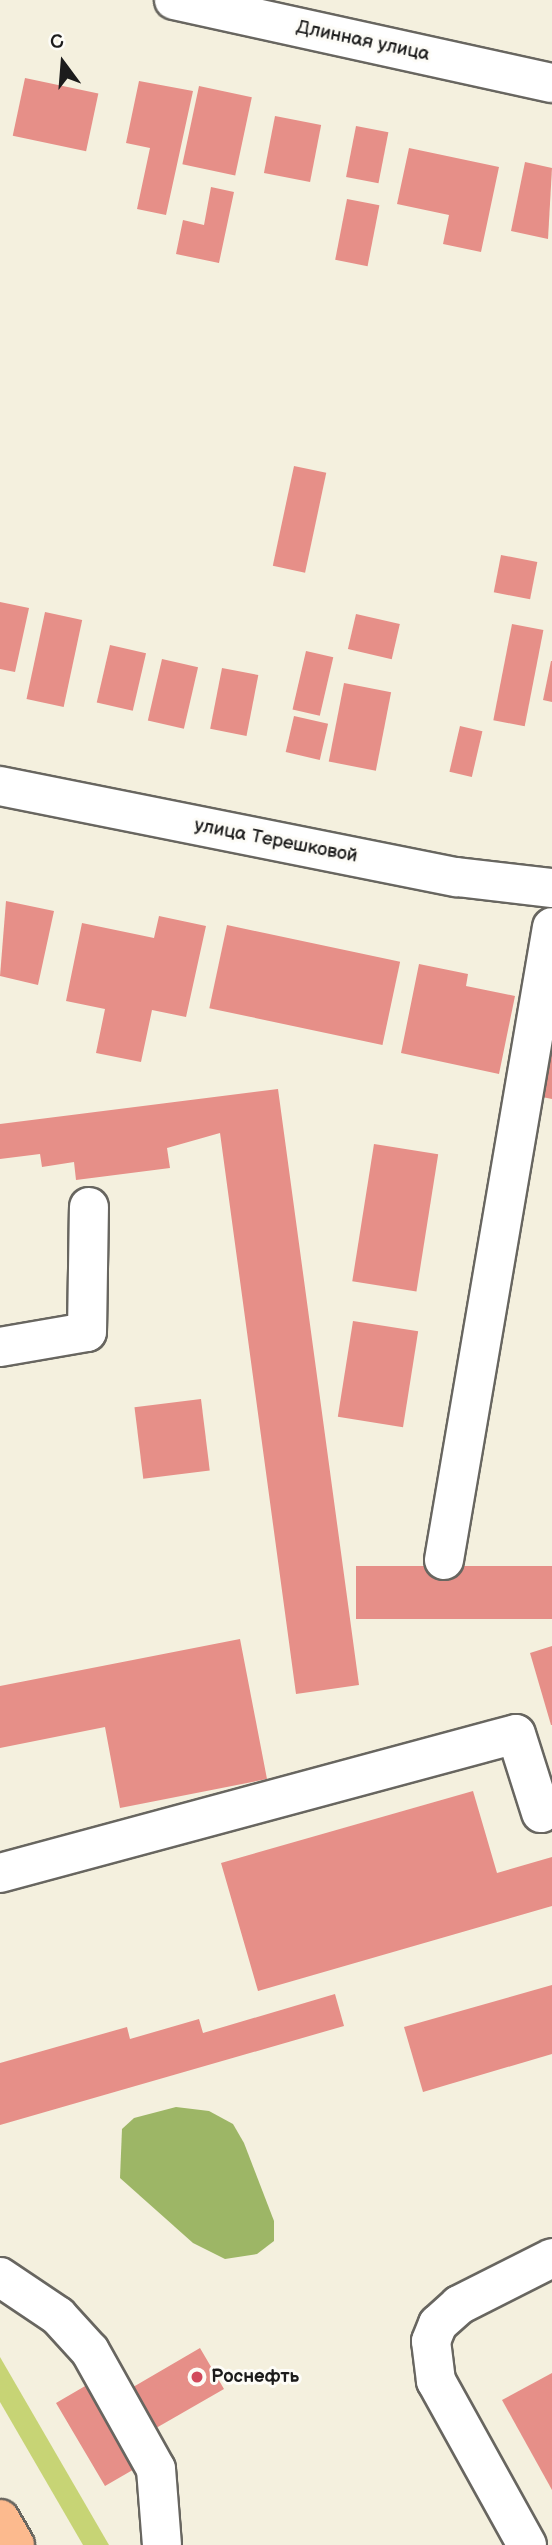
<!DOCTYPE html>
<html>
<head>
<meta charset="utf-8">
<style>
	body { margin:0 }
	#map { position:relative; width:552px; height:2545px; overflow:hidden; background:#f4f0de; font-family:"Balsamiq Sans",sans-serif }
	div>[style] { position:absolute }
	.green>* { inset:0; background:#c7d475 }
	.forest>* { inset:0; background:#9db666 }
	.building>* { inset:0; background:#e68f88; transform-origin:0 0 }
	.roads { filter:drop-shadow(2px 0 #686660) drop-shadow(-2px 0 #686660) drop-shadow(0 2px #686660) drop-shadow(0 -2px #686660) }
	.minor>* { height:38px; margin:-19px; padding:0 19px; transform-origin:19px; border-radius:19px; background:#fff }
	.major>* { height:38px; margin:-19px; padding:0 19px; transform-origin:19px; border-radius:19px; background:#fcba8e }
	.dots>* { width:19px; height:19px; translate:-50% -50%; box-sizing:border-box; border:4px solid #fdfcf7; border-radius:50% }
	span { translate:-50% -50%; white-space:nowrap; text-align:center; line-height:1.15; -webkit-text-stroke:6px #fdfcf7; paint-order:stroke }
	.street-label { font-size:19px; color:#1c1c1c }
	.poi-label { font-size:19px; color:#1c1c1c; font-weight:700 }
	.left { translate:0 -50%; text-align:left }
	.north { position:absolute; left:28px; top:28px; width:70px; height:70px; -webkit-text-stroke:5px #fdfcf7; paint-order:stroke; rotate:344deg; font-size:19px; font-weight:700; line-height:28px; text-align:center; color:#1c1c1c }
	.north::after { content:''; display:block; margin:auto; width:24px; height:32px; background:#1c1c1c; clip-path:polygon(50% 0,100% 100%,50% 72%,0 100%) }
</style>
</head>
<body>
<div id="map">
	<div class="green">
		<div style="clip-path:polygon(0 2357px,109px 2545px,83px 2545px,0 2402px)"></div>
	</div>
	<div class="forest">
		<div style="clip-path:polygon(176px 2107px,209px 2111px,233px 2124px,244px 2143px,274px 2221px,274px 2241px,257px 2254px,225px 2259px,193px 2243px,120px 2178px,122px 2129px,134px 2118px)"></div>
	</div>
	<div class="building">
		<div style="left:25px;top:78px;width:75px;height:59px;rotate:12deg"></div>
		<div style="clip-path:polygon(139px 81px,193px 91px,166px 215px,137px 209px,150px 148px,126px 143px)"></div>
		<div style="left:199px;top:86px;width:54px;height:80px;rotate:12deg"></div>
		<div style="left:275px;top:116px;width:47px;height:58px;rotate:11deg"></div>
		<div style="left:356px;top:126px;width:33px;height:52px;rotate:11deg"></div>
		<div style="clip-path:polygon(409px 148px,499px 167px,481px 252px,443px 244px,449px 215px,397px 204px)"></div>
		<div style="clip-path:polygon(525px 162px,552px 168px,548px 239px,511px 231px)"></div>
		<div style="clip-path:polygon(211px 187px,234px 192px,219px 263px,176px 254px,183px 220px,204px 225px)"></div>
		<div style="left:347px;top:199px;width:33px;height:62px;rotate:11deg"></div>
		<div style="left:294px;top:466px;width:33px;height:102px;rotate:12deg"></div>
		<div style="left:501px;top:555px;width:37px;height:38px;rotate:11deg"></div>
		<div style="clip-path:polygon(0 602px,29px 608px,15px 672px,0 669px)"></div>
		<div style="left:45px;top:612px;width:38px;height:89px;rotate:12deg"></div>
		<div style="left:356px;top:614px;width:45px;height:36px;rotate:13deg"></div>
		<div style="left:512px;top:624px;width:32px;height:98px;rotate:11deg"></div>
		<div style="left:110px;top:645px;width:37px;height:59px;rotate:13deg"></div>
		<div style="left:306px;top:651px;width:28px;height:60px;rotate:13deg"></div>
		<div style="left:162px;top:659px;width:37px;height:63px;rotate:13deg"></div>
		<div style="clip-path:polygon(551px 661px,552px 661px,552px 702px,543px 700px)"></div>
		<div style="left:222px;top:668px;width:37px;height:62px;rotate:11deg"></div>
		<div style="left:344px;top:683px;width:48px;height:80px;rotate:11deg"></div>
		<div style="left:294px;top:716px;width:35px;height:37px;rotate:13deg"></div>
		<div style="left:460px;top:726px;width:23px;height:47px;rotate:13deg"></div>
		<div style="clip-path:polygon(6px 901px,54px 911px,38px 985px,0 976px)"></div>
		<div style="clip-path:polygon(159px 916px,206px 926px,186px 1017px,152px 1010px,141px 1062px,96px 1053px,105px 1009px,66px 1001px,82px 923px,154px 938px)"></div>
		<div style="left:227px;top:925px;width:177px;height:85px;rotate:12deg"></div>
		<div style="clip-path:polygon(419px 964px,468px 974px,466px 986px,515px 996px,499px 1074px,401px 1053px)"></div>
		<div style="clip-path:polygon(551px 1055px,552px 1055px,552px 1099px,542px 1097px)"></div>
		<div style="clip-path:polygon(278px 1089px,359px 1685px,296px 1694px,220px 1133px,167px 1148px,170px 1168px,76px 1180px,74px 1162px,42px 1167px,40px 1154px,0 1159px,0 1124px)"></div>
		<div style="left:374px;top:1144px;width:65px;height:139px;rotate:9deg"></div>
		<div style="left:353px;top:1321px;width:66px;height:97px;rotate:9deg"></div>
		<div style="left:201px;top:1399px;width:72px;height:67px;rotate:83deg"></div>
		<div style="left:552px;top:1566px;width:53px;height:196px;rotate:90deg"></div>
		<div style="clip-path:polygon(240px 1639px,267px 1779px,120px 1808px,105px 1727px,0 1748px,0 1686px)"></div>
		<div style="clip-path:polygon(552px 1646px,552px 1725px,551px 1725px,530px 1653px)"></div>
		<div style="clip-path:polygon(473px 1791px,497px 1873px,552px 1857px,552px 1906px,258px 1991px,221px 1863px)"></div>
		<div style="clip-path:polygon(552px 1985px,552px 2054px,423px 2092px,404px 2027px)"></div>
		<div style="clip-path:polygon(335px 1994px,344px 2026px,0 2125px,0 2063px,127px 2027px,130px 2039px,199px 2019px,203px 2033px)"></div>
		<div style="clip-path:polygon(200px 2348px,224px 2389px,130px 2443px,143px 2464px,105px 2486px,56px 2403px,92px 2382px,104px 2404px)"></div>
		<div style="clip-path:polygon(552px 2373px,552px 2490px,502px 2400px)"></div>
	</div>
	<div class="roads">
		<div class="minor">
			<div style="left:174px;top:0;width:387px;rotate:12.4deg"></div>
			<div style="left:0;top:786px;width:466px;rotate:11.3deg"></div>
			<div style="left:457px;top:877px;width:96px;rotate:6.6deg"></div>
			<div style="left:0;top:1347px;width:88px;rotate:-9.8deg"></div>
			<div style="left:87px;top:1332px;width:125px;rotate:-89.1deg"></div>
			<div style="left:444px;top:1560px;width:642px;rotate:-80.32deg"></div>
			<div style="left:0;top:1873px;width:534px;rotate:-15.08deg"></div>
			<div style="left:516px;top:1734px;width:83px;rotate:72.4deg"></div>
			<div style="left:0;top:2277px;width:70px;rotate:33.9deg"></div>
			<div style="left:58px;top:2316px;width:47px;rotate:47.6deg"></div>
			<div style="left:90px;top:2351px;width:135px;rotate:60.8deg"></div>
			<div style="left:156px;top:2469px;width:76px;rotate:85.5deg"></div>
			<div style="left:527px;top:2545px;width:188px;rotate:-119deg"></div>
			<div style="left:436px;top:2381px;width:40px;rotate:-97.1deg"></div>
			<div style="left:431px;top:2341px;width:18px;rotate:-68deg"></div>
			<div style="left:438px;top:2324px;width:28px;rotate:-42deg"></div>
			<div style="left:459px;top:2305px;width:104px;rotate:-26.8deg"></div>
		</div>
		<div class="major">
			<div style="left:0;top:2519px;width:30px;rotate:60deg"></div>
		</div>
	</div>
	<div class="dots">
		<div style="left:197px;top:2377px;background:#d1495b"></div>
	</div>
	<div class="street-label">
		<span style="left:363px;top:41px;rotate:12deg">Длинная улица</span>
		<span style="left:276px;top:841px;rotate:11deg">улица Терешковой</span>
	</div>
	<div class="poi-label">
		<span class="left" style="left:211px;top:2377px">Роснефть</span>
	</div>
	<div class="north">С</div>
</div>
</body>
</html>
